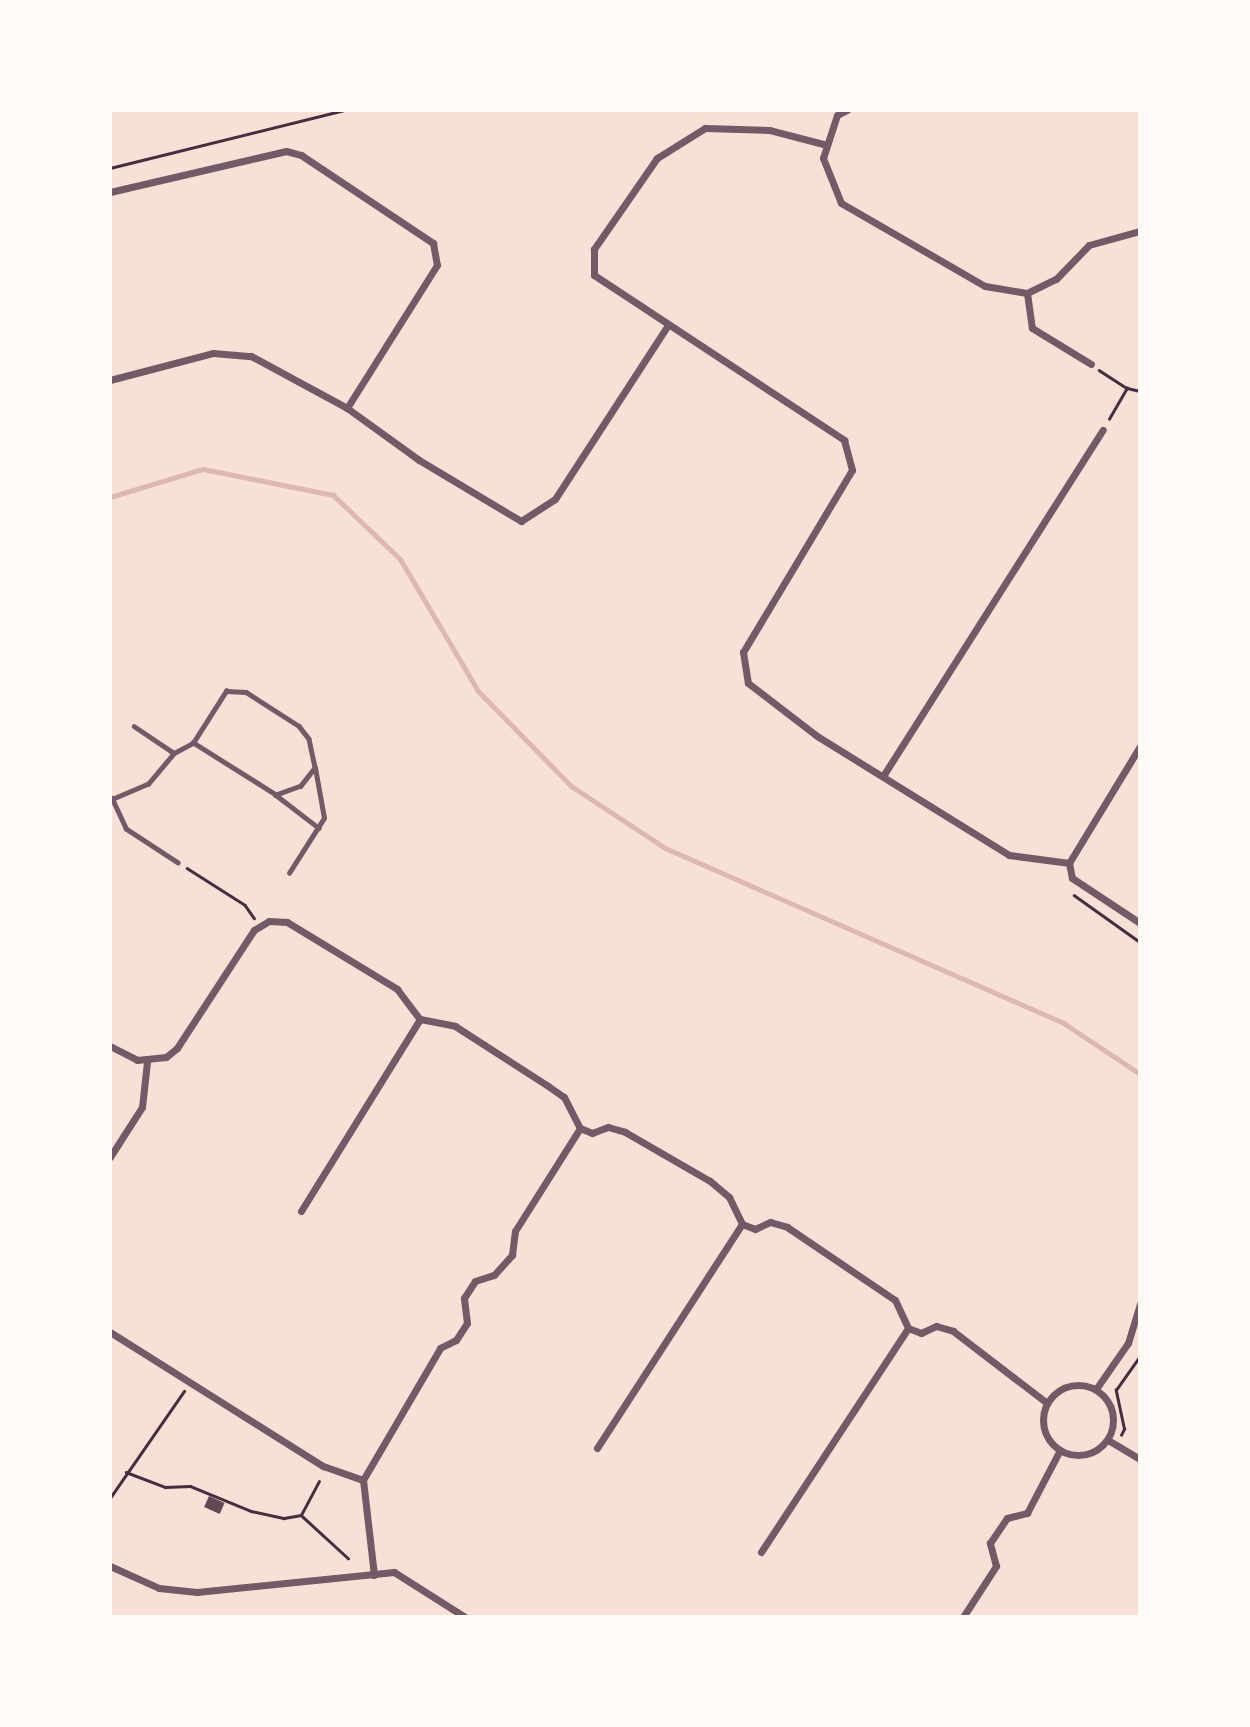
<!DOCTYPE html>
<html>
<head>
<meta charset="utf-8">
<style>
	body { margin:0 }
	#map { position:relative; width:1250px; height:1727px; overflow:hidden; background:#f7e1d7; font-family:"Sofia Sans Condensed",sans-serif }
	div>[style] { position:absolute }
	.stream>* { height:5px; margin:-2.5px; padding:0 2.5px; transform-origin:2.5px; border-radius:2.5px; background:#dcb8b0 }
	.building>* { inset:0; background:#644757; transform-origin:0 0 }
	.path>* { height:2.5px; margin:-1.25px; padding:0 1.25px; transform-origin:1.25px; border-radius:1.25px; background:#4a2c40 }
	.service>* { height:4.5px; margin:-2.25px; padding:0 2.25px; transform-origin:2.25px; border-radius:2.25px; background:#755966 }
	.minor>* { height:7px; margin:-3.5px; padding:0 3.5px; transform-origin:3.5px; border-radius:3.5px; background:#755966 }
	.minor>.ring { margin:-3.5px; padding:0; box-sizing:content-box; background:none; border:7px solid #755966; border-radius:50% }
	span { translate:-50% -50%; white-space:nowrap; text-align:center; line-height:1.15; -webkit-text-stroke:7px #fffaf5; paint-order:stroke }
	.frame { position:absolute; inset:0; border:112px solid #fffaf5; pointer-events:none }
</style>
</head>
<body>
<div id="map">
	<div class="stream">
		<div style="left:110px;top:497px;width:97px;rotate:-16.8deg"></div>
		<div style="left:203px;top:469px;width:133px;rotate:11.3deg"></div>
		<div style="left:333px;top:495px;width:93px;rotate:43.7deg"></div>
		<div style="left:400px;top:559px;width:153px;rotate:59.4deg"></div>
		<div style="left:478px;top:691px;width:133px;rotate:45.6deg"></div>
		<div style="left:571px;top:786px;width:113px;rotate:33.4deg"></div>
		<div style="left:665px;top:848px;width:437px;rotate:23.7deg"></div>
		<div style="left:1065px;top:1024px;width:90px;rotate:33.7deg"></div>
	</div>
	<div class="building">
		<div style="left:209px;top:1496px;width:17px;height:12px;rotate:24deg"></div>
	</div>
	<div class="path">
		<div style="left:110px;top:168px;width:241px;rotate:-13.9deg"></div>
		<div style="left:1099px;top:370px;width:33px;rotate:33deg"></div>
		<div style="left:1127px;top:388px;width:13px;rotate:13deg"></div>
		<div style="left:1109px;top:419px;width:36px;rotate:-60deg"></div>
		<div style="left:187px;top:868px;width:69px;rotate:32.5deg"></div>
		<div style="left:245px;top:905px;width:16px;rotate:55deg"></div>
		<div style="left:1074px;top:895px;width:81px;rotate:35.5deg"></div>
		<div style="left:1121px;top:1435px;width:7px;rotate:-63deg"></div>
		<div style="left:1124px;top:1429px;width:40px;rotate:-102deg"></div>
		<div style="left:1116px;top:1390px;width:42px;rotate:-54.8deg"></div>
		<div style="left:126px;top:1472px;width:42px;rotate:21deg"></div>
		<div style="left:165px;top:1487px;width:25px;rotate:-2deg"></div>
		<div style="left:190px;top:1486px;width:66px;rotate:22.3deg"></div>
		<div style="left:251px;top:1511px;width:34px;rotate:12deg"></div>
		<div style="left:284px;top:1518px;width:17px;rotate:-10deg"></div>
		<div style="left:301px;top:1515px;width:38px;rotate:-62deg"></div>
		<div style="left:110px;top:1498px;width:130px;rotate:-55.3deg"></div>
		<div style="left:301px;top:1515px;width:64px;rotate:42.5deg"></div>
	</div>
	<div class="service">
		<div style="left:134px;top:726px;width:48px;rotate:34deg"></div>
		<div style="left:276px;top:795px;width:54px;rotate:37.5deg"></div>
		<div style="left:178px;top:863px;width:62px;rotate:-146.8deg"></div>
		<div style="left:126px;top:829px;width:33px;rotate:-115deg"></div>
		<div style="left:112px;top:799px;width:39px;rotate:-23deg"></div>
		<div style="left:148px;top:784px;width:40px;rotate:-50deg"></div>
		<div style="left:174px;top:753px;width:21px;rotate:-28deg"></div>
		<div style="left:193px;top:743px;width:62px;rotate:-57.6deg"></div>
		<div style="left:226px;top:691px;width:20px;rotate:3deg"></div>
		<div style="left:246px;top:692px;width:63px;rotate:32.7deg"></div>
		<div style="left:299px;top:726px;width:16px;rotate:52deg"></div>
		<div style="left:309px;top:739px;width:30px;rotate:78deg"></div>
		<div style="left:315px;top:768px;width:23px;rotate:128deg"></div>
		<div style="left:301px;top:786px;width:27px;rotate:160deg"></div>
		<div style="left:276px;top:795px;width:98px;rotate:-147.9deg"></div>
		<div style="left:289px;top:873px;width:65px;rotate:-57.5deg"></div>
		<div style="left:324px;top:818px;width:51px;rotate:-100.2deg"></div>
	</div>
	<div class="minor">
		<div style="left:847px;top:110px;width:11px;rotate:153deg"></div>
		<div style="left:837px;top:115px;width:45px;rotate:108deg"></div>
		<div style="left:823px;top:158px;width:48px;rotate:68.2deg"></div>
		<div style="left:841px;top:203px;width:166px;rotate:30deg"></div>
		<div style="left:985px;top:286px;width:43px;rotate:9.5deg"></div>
		<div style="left:1027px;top:293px;width:32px;rotate:-26deg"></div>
		<div style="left:1056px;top:279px;width:47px;rotate:-45.9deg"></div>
		<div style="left:1089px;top:245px;width:53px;rotate:-15.4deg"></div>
		<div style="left:827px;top:145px;width:60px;rotate:-165.5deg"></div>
		<div style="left:769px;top:130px;width:64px;rotate:-178.2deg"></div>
		<div style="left:705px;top:128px;width:57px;rotate:148deg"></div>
		<div style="left:657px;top:158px;width:111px;rotate:124.7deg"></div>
		<div style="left:594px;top:249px;width:26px;rotate:90deg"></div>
		<div style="left:594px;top:275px;width:300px;rotate:33.4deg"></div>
		<div style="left:844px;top:440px;width:31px;rotate:75deg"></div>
		<div style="left:852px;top:470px;width:212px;rotate:120.9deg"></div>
		<div style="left:743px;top:652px;width:31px;rotate:81deg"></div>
		<div style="left:748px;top:683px;width:87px;rotate:37.5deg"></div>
		<div style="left:817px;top:736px;width:226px;rotate:31.8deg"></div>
		<div style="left:1009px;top:855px;width:61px;rotate:7.6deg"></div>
		<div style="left:1069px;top:863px;width:15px;rotate:79deg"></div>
		<div style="left:1072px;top:878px;width:82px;rotate:33.5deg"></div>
		<div style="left:110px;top:192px;width:181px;rotate:-13.1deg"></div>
		<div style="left:286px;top:151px;width:16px;rotate:15deg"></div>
		<div style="left:301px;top:155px;width:159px;rotate:33.7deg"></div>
		<div style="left:433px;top:243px;width:22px;rotate:80deg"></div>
		<div style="left:437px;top:265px;width:169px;rotate:122.2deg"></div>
		<div style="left:1027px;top:293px;width:35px;rotate:82deg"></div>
		<div style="left:1032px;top:328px;width:69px;rotate:31.4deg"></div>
		<div style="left:110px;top:380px;width:106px;rotate:-14.7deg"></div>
		<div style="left:213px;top:353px;width:38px;rotate:5deg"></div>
		<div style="left:251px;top:356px;width:109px;rotate:28.4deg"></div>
		<div style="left:347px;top:408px;width:89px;rotate:35.8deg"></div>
		<div style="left:419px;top:460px;width:119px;rotate:30.9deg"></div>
		<div style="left:521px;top:521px;width:40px;rotate:-32.9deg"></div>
		<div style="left:555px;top:499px;width:207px;rotate:-57deg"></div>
		<div style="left:883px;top:776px;width:410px;rotate:-57.6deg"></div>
		<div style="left:110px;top:798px;width:2px;rotate:27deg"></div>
		<div style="left:1069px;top:863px;width:137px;rotate:-58.7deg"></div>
		<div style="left:110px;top:1046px;width:30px;rotate:27deg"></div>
		<div style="left:137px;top:1060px;width:29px;rotate:-6deg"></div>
		<div style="left:166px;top:1057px;width:14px;rotate:-39deg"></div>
		<div style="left:177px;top:1048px;width:141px;rotate:-56.9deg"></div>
		<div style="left:254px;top:930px;width:17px;rotate:-31deg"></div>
		<div style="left:269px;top:921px;width:18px;rotate:3deg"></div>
		<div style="left:287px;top:922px;width:129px;rotate:31.3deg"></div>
		<div style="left:397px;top:989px;width:38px;rotate:53deg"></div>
		<div style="left:420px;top:1019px;width:36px;rotate:11deg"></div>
		<div style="left:455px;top:1026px;width:111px;rotate:32.8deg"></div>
		<div style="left:548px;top:1086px;width:19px;rotate:35deg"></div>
		<div style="left:564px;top:1097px;width:35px;rotate:63deg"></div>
		<div style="left:580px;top:1128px;width:13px;rotate:23deg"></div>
		<div style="left:592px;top:1133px;width:17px;rotate:-21deg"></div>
		<div style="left:608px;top:1127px;width:18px;rotate:16deg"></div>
		<div style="left:625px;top:1132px;width:98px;rotate:30deg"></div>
		<div style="left:710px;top:1181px;width:25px;rotate:40deg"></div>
		<div style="left:729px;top:1197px;width:30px;rotate:64deg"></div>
		<div style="left:742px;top:1224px;width:14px;rotate:21deg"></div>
		<div style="left:755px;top:1229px;width:17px;rotate:-25deg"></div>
		<div style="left:770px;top:1222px;width:18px;rotate:16deg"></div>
		<div style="left:787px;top:1227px;width:130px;rotate:34.1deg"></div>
		<div style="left:895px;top:1300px;width:31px;rotate:65deg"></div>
		<div style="left:908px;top:1328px;width:14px;rotate:21deg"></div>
		<div style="left:921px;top:1333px;width:17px;rotate:-25deg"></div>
		<div style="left:936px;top:1326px;width:18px;rotate:16deg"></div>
		<div style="left:953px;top:1331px;width:118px;rotate:37.5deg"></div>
		<div style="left:110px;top:1157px;width:59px;rotate:-57.4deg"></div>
		<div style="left:142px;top:1107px;width:45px;rotate:-83.7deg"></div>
		<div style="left:301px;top:1211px;width:226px;rotate:-58.2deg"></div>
		<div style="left:110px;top:1332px;width:252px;rotate:32.2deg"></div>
		<div style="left:323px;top:1466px;width:42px;rotate:19.3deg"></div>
		<div class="ring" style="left:1043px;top:1385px;width:63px;height:63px"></div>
		<div style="left:1096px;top:1389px;width:56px;rotate:-55.2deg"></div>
		<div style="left:1128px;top:1343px;width:41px;rotate:-72.9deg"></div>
		<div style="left:1108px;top:1440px;width:37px;rotate:31deg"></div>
		<div style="left:597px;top:1448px;width:267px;rotate:-57.1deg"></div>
		<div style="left:761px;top:1552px;width:268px;rotate:-56.7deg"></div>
		<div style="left:110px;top:1566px;width:54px;rotate:24.2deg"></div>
		<div style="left:159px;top:1588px;width:38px;rotate:6deg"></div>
		<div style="left:197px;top:1592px;width:198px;rotate:-5.8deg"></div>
		<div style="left:394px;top:1572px;width:84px;rotate:32.4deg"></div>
		<div style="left:374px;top:1575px;width:96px;rotate:-96.6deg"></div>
		<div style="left:363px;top:1480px;width:153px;rotate:-59.7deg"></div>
		<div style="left:440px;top:1348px;width:18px;rotate:-27deg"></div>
		<div style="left:456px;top:1340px;width:20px;rotate:-57deg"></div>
		<div style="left:467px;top:1323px;width:25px;rotate:-97deg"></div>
		<div style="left:464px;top:1298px;width:20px;rotate:-57deg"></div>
		<div style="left:475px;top:1281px;width:20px;rotate:-18deg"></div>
		<div style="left:494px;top:1275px;width:27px;rotate:-48deg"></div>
		<div style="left:512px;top:1255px;width:24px;rotate:-83deg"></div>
		<div style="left:515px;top:1231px;width:122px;rotate:-57.7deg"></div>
		<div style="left:963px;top:1617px;width:61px;rotate:-57.1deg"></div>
		<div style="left:996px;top:1566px;width:24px;rotate:-105deg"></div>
		<div style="left:990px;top:1543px;width:30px;rotate:-56deg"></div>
		<div style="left:1007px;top:1518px;width:21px;rotate:-14deg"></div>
		<div style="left:1027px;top:1513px;width:71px;rotate:-62.4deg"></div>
	</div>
	<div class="frame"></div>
</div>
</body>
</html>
